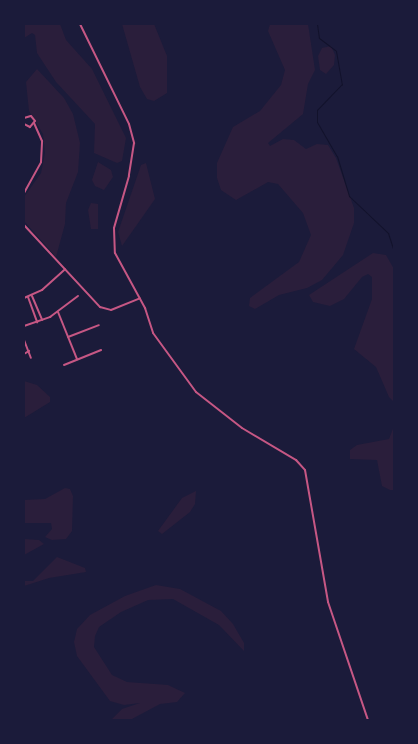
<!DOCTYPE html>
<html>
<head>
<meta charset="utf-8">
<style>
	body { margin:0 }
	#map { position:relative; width:418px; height:744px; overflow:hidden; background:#1b1b3a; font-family:Roboto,sans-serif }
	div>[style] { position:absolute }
	.green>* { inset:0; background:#2a1e3b }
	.stream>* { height:1px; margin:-0.5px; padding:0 0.5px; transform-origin:0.5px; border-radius:0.5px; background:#12122b }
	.minor>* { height:2px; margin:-1px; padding:0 1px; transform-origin:1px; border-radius:1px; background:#c65784 }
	span { translate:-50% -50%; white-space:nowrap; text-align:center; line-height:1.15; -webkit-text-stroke:3px #1b1b3a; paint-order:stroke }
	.frame { position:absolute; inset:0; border:25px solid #1b1b3a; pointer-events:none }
</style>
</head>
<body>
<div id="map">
	<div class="green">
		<div style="clip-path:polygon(24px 24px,60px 24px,66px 40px,92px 69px,126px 138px,122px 161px,117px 163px,94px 153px,95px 124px,56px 82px,37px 53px,35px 35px,32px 33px,24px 38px)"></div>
		<div style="clip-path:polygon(122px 24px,154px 24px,167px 56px,167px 93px,154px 101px,147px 99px,140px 87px)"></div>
		<div style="clip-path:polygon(270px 24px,308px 24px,315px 70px,308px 84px,303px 114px,268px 143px,270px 146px,283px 139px,294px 140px,306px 149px,317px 144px,328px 145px,336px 158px,354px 208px,354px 223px,343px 255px,322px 280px,307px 288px,279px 295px,255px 309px,249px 306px,250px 298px,299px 262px,311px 235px,303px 213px,278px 184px,268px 182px,236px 200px,221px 190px,217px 178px,217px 163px,233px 127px,260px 111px,281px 85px,285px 70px,268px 31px)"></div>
		<div style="clip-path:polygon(331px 46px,335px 55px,334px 65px,326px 74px,320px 70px,318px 56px,322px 48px)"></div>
		<div style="clip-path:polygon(37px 69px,64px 98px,73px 114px,80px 143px,78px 172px,66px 203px,65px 224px,56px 257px,24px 221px,24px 197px,41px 173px,45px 153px,43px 134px,29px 111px,26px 82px)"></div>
		<div style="clip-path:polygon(98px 162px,111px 170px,113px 177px,104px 190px,95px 186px,92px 180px)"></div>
		<div style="clip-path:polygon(146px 163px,155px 199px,122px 246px,118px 232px,141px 165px)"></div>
		<div style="clip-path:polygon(91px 203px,98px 204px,98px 229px,91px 229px,88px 210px)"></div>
		<div style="clip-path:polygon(373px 253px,386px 255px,394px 269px,394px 402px,389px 397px,376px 367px,354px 349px,372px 299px,372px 277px,368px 274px,362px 277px,344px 299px,330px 306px,313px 302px,309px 295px)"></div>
		<div style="clip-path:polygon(24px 381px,37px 385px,50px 397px,50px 402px,24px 418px)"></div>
		<div style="clip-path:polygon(394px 426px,394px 490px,390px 490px,382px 486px,377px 460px,350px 459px,350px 450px,357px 445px,389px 439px)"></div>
		<div style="clip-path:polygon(65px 488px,70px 489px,73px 496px,72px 531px,66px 539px,52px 540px,45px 537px,52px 529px,51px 523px,24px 523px,24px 500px,45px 499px)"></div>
		<div style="clip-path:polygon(196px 491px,195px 504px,190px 512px,162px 534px,158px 531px,182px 498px)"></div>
		<div style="clip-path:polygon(24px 539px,39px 540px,44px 544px,24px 555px)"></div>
		<div style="clip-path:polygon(57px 557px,85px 568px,86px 572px,49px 578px,24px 586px,24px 578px,25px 581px,33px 581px)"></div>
		<div style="clip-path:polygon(156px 585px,180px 589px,221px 611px,233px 624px,244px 643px,244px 651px,219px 625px,173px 599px,148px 600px,121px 612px,99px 627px,95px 636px,94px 647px,112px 675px,127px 682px,168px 685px,185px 693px,177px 702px,160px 704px,130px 720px,111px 720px,122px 709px,140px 703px,124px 705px,110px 701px,77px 656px,74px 642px,77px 629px,90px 615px,125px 596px)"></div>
	</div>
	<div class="stream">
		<div style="left:317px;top:24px;width:14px;rotate:82deg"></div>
		<div style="left:319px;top:38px;width:21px;rotate:37deg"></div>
		<div style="left:336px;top:51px;width:34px;rotate:80deg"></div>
		<div style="left:342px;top:84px;width:36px;rotate:134deg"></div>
		<div style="left:317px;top:110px;width:12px;rotate:90deg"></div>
		<div style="left:317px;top:122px;width:39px;rotate:60deg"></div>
		<div style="left:337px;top:156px;width:42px;rotate:73.3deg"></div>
		<div style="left:349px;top:196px;width:54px;rotate:43.5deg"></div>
		<div style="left:388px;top:233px;width:20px;rotate:72deg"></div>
	</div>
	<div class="minor">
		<div style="left:80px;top:24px;width:111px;rotate:63.9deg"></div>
		<div style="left:129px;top:124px;width:20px;rotate:75deg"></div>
		<div style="left:134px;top:143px;width:33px;rotate:99deg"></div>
		<div style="left:129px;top:176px;width:54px;rotate:106.1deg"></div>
		<div style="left:114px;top:228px;width:25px;rotate:88deg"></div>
		<div style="left:115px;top:253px;width:63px;rotate:61.4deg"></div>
		<div style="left:145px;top:308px;width:26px;rotate:72deg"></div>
		<div style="left:153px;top:333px;width:73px;rotate:53.9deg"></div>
		<div style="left:196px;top:392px;width:58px;rotate:38deg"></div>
		<div style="left:242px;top:428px;width:63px;rotate:30.7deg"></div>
		<div style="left:296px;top:460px;width:13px;rotate:48deg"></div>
		<div style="left:305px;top:470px;width:134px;rotate:80.1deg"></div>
		<div style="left:328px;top:602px;width:125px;rotate:71.3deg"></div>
		<div style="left:24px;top:118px;width:7px;rotate:-16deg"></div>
		<div style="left:31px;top:116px;width:6px;rotate:51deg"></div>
		<div style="left:35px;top:121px;width:8px;rotate:130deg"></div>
		<div style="left:30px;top:127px;width:7px;rotate:-153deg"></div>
		<div style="left:24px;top:193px;width:35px;rotate:-61deg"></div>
		<div style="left:41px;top:162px;width:21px;rotate:-87deg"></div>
		<div style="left:42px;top:141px;width:20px;rotate:-114deg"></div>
		<div style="left:24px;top:225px;width:112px;rotate:47.2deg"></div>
		<div style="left:100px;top:307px;width:11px;rotate:15deg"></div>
		<div style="left:111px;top:310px;width:31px;rotate:-22deg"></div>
		<div style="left:32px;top:296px;width:26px;rotate:67deg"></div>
		<div style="left:28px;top:297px;width:27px;rotate:70deg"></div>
		<div style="left:24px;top:298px;width:20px;rotate:-24deg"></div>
		<div style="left:42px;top:290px;width:31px;rotate:-42deg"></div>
		<div style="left:58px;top:312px;width:51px;rotate:68deg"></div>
		<div style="left:24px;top:326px;width:28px;rotate:-19deg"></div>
		<div style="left:50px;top:317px;width:35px;rotate:-37deg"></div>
		<div style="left:68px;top:337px;width:33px;rotate:-21deg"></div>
		<div style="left:24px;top:340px;width:19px;rotate:69deg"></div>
		<div style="left:24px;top:354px;width:6px;rotate:-31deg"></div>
		<div style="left:64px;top:365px;width:40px;rotate:-22deg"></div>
	</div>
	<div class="frame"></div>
</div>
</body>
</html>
